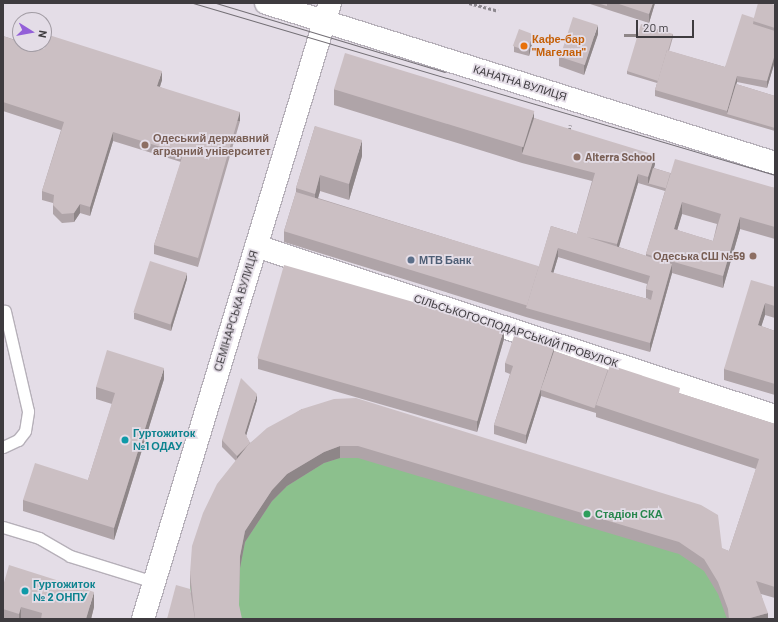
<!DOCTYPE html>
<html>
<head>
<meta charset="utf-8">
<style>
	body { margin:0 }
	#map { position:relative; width:778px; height:622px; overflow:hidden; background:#e4dde7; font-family:Barlow,sans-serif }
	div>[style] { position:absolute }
	.green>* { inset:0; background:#8cc08d }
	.path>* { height:2.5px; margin-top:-1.25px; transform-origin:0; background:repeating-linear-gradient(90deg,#8d888f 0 3px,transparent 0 5px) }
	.roads { filter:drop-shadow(1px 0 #b6b0b9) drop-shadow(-1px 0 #b6b0b9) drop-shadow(0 1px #b6b0b9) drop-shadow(0 -1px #b6b0b9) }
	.lane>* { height:11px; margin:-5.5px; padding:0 5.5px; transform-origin:5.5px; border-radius:5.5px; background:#fff }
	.street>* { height:22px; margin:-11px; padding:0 11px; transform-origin:11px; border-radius:11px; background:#fff }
	.secondary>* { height:22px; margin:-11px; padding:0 11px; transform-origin:11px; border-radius:11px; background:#fff }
	.tram>* { height:1px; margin:-0.5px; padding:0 0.5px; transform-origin:0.5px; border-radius:0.5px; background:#736f75 }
	.wall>* { inset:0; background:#afa4a8 }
	.shaded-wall>* { inset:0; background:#8e8688; transform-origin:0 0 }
	.building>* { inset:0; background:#cbbfc3; transform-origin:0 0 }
	.dots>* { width:11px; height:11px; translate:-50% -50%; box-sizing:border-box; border:2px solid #e4dde7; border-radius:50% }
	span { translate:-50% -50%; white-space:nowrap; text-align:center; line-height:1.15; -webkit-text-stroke:3.5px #e4dde7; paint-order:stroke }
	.food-label { font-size:11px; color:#c56008; font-weight:700 }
	.left { translate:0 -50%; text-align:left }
	.street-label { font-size:11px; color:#3e3b3f }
	.education-label { font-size:11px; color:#785e54; font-weight:700 }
	.right { translate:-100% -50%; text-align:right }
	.service-label { font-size:11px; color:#4e5e75; font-weight:700 }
	.culture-label { font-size:11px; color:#0d838f; font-weight:700 }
	.leisure-label { font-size:11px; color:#27864d; font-weight:700 }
	.frame { position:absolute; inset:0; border:4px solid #3e3b3f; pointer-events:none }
	.north { position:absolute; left:12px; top:12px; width:40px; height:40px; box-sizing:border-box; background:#e4dde7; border:1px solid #a29ca4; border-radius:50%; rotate:101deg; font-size:11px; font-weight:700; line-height:16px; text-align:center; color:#3e3b3f }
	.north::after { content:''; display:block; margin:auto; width:14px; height:18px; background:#935fd8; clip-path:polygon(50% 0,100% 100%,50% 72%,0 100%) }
	.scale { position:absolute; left:636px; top:20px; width:58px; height:18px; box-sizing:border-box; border:2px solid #3e3b3f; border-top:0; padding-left:5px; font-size:12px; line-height:14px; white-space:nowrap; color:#3e3b3f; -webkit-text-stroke:3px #e4dde7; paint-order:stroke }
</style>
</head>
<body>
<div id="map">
	<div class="green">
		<div style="clip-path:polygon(288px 429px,722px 559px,766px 619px,193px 619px,190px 585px)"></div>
	</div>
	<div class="path">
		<div style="left:469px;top:3px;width:30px;rotate:15deg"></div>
		<div style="left:569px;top:131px;width:6px;rotate:-81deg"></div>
	</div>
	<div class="roads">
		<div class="lane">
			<div style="left:3px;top:447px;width:17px;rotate:-25deg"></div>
			<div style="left:18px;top:440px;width:11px;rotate:-52deg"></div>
			<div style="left:25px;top:431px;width:20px;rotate:-81deg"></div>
			<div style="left:28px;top:411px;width:103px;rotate:-103deg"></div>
			<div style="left:3px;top:527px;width:38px;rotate:17deg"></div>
			<div style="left:39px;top:538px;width:36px;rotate:30deg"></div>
			<div style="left:70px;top:556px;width:88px;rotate:17.2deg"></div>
		</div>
		<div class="street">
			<div style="left:256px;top:246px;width:546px;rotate:18.14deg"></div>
		</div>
		<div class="secondary">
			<div style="left:266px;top:3px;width:534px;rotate:17.45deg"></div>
			<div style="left:143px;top:619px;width:644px;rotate:-73.11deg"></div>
		</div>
	</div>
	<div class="tram">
		<div style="left:193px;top:3px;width:607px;rotate:16.46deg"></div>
		<div style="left:216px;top:3px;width:239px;rotate:16.8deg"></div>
	</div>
	<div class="wall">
		<div style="clip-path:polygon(587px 3px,655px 3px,649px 23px)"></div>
		<div style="clip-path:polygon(775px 5px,775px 61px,767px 88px,737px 82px,736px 84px,775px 96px,775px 131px,655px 96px,655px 90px,657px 83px,627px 74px,627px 71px,673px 37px,669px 51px,725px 67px,754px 18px)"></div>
		<div style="clip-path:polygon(598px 34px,584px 75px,559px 66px,559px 57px)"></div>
		<div style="clip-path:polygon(3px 36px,44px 49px,162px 80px,160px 87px,240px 121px,198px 267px,154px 254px,154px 245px,181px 162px,113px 141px,90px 216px,80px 213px,74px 222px,62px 223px,53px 214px,53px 203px,42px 200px,42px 191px,61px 130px,3px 111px)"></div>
		<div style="clip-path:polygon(533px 40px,529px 56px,514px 52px,514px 46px)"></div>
		<div style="clip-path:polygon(evenodd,334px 89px,534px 118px,655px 164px,654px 168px,670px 173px,775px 188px,775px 239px,740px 229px,723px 288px,672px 273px,650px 352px,526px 317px,284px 242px,284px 231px,296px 192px,296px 188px,315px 126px,362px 156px,349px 200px,320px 191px,318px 198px,539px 267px,551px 226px,577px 234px,592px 181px,522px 163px,334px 105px,334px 89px,638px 183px,665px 191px,646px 254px,646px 256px,619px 247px,638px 183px,334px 89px,682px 214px,717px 224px,713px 241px,677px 230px,682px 214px,334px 89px,558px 257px,647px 284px,646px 289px,646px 298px,651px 300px,553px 273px,558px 257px)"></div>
		<div style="clip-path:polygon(187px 279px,171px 331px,134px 319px,134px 313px)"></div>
		<div style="clip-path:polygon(775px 287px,775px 318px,765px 315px,761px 326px,775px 331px,775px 395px,724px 380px,724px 369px)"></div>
		<div style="clip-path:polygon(504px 339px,477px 432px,258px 369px,258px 358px)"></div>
		<div style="clip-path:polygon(554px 351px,608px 370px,775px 424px,775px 598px,761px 594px,768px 619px,727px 619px,718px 594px,704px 571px,679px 554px,358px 458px,340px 458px,324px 463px,287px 486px,272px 501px,245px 542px,240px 568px,239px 606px,242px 619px,167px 619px,191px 592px,190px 585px,190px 573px,236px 461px,222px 447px,222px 440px,257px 400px,246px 436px,250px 443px,302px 409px,729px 551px,756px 469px,596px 417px,596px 413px,541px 396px,526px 444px,494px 434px,494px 425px,510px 374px,505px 372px,505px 363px)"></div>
		<div style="clip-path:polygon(164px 379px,114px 540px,23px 511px,23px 500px,88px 480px,112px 404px,96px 399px,96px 387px)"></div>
		<div style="clip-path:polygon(3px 586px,94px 607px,91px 619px,3px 619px)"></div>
	</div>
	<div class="shaded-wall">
		<div style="clip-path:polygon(653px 3px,655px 3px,649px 23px,649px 14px)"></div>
		<div style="clip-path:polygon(598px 25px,598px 34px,584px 75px,584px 66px)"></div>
		<div style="clip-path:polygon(533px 34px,533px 40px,529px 56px,529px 50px)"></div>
		<div style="left:673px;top:34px;width:3px;height:49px;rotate:90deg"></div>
		<div style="clip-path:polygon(775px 54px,775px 61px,767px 88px,767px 81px)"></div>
		<div style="clip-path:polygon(162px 71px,162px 80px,157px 95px,157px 86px)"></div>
		<div style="clip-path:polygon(737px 76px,737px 82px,727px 114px,727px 117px,727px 111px)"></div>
		<div style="left:240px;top:112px;width:9px;height:152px;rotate:90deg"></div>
		<div style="clip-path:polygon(534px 112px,534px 127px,522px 154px,522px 148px)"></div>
		<div style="clip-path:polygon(113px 132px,113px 141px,90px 216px,90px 207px)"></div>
		<div style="clip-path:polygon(362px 140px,362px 156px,349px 200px,349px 184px)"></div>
		<div style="clip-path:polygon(655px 155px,655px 164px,649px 183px,648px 183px,648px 177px)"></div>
		<div style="clip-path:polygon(638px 174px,638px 183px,617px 253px,617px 244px)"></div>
		<div style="clip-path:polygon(320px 175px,320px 191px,315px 209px,315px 194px)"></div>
		<div style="clip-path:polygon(682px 202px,682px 214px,674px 241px,674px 229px)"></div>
		<div style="clip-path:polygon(80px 204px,80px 213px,74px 222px,74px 213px)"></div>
		<div style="clip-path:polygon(740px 217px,740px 229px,723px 288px,723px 276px)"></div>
		<div style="clip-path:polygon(558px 248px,558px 257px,551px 281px,551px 272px)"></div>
		<div style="clip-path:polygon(672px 264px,672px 273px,650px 352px,650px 343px)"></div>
		<div style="clip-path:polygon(187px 273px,187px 279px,171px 331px,171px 325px)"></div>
		<div style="clip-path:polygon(765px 303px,765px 315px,758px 337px,758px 325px)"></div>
		<div style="clip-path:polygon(504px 328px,504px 339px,477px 432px,477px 421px)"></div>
		<div style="clip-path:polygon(554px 348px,554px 357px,541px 390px,541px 396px,526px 444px,526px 435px)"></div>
		<div style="clip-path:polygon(164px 368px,164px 379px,114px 540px,114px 528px)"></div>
		<div style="clip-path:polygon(257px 394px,257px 400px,245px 439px,245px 433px)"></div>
		<div style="clip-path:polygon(250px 443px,237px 462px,237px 456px)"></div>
		<div style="clip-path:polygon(340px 446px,340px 458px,324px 463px,287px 486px,272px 501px,245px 542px,240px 568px,240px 556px,245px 531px,272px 490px,287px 474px,324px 452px)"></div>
		<div style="clip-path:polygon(94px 592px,94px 607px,91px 619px,86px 619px)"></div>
		<div style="clip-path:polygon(21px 607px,21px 619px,19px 619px,19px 614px)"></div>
		<div style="clip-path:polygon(768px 613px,768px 619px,750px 619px,750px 618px)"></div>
	</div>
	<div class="building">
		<div style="clip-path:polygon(597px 3px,607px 3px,607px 6px)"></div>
		<div style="clip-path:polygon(616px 3px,653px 3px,649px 14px)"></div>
		<div style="clip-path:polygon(758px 3px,769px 3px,775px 5px,775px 28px,753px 21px)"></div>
		<div style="clip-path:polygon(742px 14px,754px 18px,753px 24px,775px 31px,775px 54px,767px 81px,737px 76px,727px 111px,655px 90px,667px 50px,725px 67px)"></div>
		<div style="left:573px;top:17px;width:26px;height:42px;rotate:18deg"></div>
		<div style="clip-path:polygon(641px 24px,673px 34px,668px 51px,667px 50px,658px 81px,627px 71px)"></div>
		<div style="left:519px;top:29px;width:15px;height:18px;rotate:20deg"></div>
		<div style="clip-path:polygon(49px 35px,162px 71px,157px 86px,240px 112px,198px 258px,154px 245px,183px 154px,113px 132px,90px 207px,80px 204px,74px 213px,62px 214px,53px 205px,54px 195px,42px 191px,64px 122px,3px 102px,3px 36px,20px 42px,20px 44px,28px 44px,44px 49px)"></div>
		<div style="left:345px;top:53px;width:198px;height:38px;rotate:17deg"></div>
		<div style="clip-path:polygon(736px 84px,775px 96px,775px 128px,727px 114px)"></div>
		<div style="clip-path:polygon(evenodd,534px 118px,655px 155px,648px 177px,638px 174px,617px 244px,587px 237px,672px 264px,650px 343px,526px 308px,551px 226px,577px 234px,595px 173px,522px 154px,534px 118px,558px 248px,650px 276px,646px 289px,653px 291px,651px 300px,551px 272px,558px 248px)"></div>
		<div style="clip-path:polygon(315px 126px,362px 140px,349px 184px,320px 175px,315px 194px,296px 188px)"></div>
		<div style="clip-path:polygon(evenodd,675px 159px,775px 188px,775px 227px,740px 217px,723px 276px,646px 254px,675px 159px,682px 202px,721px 214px,713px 241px,674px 229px,682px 202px)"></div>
		<div style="left:653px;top:168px;width:18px;height:16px;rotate:16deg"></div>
		<div style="left:296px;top:192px;width:254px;height:41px;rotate:17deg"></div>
		<div style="left:150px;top:261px;width:39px;height:54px;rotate:18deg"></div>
		<div style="left:284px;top:265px;width:229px;height:97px;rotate:16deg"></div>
		<div style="clip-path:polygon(751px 280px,775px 287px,775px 306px,765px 303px,758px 325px,775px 331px,775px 384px,724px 369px)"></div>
		<div style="clip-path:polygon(514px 336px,554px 348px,526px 435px,494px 425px,513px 366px,505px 363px)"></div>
		<div style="clip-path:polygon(107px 350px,164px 368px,114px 528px,23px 500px,35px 463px,88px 480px,115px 393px,96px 387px)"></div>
		<div style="left:554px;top:351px;width:57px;height:41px;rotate:19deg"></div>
		<div style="clip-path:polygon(610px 365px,680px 388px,679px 393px,775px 424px,775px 587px,756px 581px,768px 613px,750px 618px,750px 619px,729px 619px,728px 609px,718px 582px,704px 559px,679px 542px,358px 446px,340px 446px,324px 452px,287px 474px,272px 490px,245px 531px,240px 556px,239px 605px,242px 619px,195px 619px,190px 573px,192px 546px,203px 513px,217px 484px,248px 445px,267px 428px,302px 409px,334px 399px,356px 398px,701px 505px,718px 515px,722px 548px,729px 551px,759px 459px,596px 405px)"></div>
		<div style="clip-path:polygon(241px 378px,257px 394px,245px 433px,250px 443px,237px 456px,222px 440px)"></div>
		<div style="clip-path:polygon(9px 565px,94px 592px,86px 619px,41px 619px,42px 613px,21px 607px,19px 614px,3px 609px,3px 586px)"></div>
		<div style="clip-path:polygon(176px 585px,190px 589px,195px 619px,167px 619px)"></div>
	</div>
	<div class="dots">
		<div style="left:524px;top:46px;background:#e8710a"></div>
		<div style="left:145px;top:145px;background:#8d6e63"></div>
		<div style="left:577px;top:157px;background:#8d6e63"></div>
		<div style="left:753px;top:256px;background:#8d6e63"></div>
		<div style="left:411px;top:260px;background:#5c6f8a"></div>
		<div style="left:125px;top:440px;background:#0f9aa8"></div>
		<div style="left:587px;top:514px;background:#2e9e5b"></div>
		<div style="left:25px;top:591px;background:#0f9aa8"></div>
	</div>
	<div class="food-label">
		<span class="left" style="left:532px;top:46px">Кафе-бар<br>"Магелан"</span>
	</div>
	<div class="street-label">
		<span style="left:520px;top:83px;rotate:17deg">КАНАТНА ВУЛИЦЯ</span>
		<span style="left:236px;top:311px;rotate:-73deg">СЕМІНАРСЬКА ВУЛИЦЯ</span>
		<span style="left:516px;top:331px;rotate:18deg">СІЛЬСЬКОГОСПОДАРСЬКИЙ ПРОВУЛОК</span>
	</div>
	<div class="education-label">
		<span class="left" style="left:153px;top:145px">Одеський державний<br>аграрний університет</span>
		<span class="left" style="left:585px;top:157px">Alterra School</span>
		<span class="right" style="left:745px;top:256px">Одеська CШ №59</span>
	</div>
	<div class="service-label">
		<span class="left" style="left:419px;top:260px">МТВ Банк</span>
	</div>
	<div class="culture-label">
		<span class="left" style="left:133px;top:440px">Гуртожиток<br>№1 ОДАУ</span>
		<span class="left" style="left:33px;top:591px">Гуртожиток<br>№ 2 ОНПУ</span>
	</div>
	<div class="leisure-label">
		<span class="left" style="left:595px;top:514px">Стадіон СКА</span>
	</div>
	<div class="frame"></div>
	<div class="north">N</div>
	<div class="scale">20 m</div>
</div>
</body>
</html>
